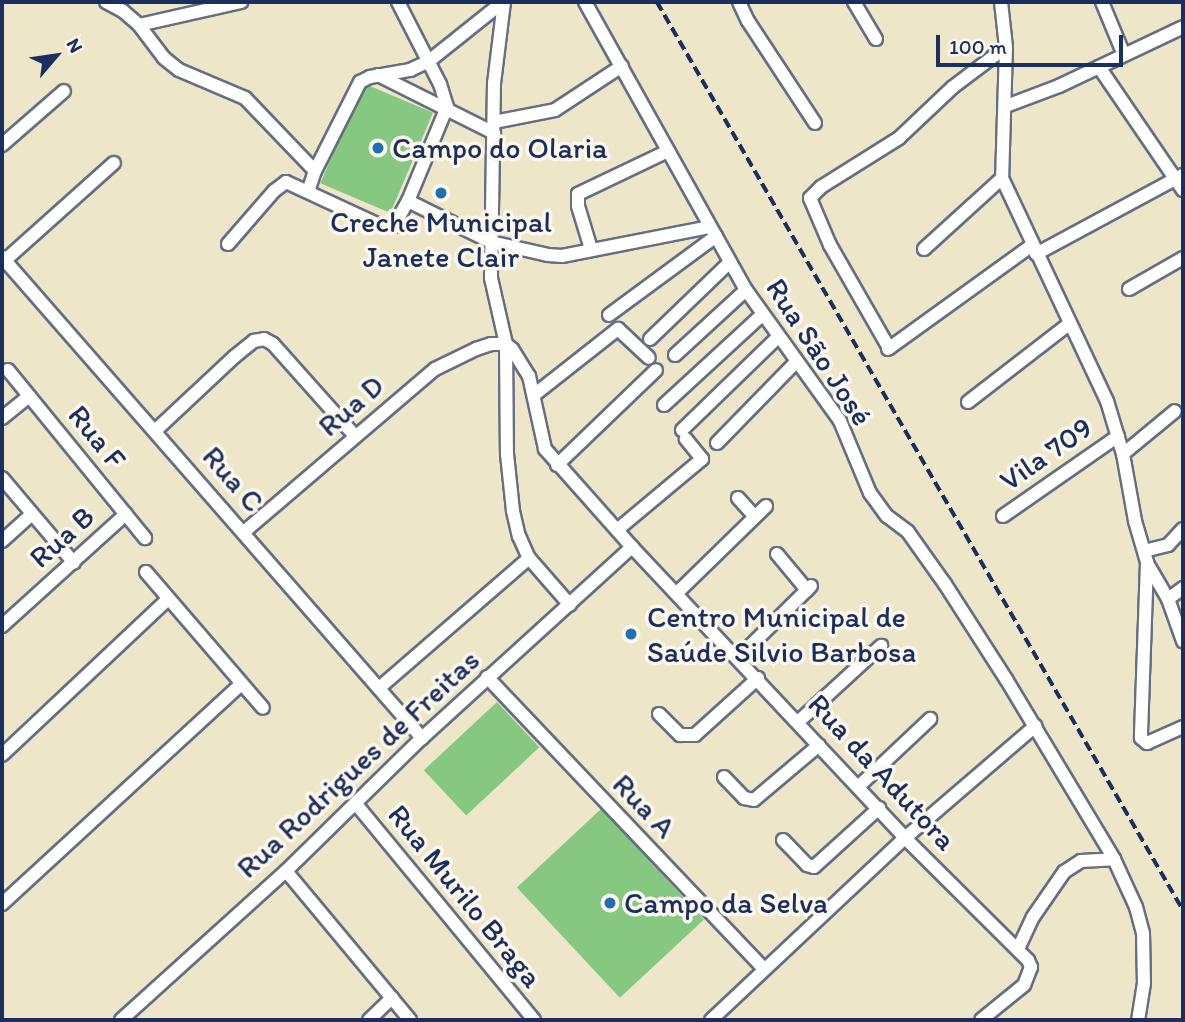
<!DOCTYPE html>
<html>
<head>
<meta charset="utf-8">
<style>
	body { margin:0 }
	#map { position:relative; width:1185px; height:1022px; overflow:hidden; background:#ede6c8; font-family:Itim,sans-serif }
	div>[style] { position:absolute }
	.green>* { inset:0; background:#86c881; transform-origin:0 0 }
	.roads { filter:drop-shadow(2px 0 #646f83) drop-shadow(-2px 0 #646f83) drop-shadow(0 2px #646f83) drop-shadow(0 -2px #646f83) }
	.minor>* { height:12px; margin:-6px; padding:0 6px; transform-origin:6px; border-radius:6px; background:#fff }
	.rail>* { height:3.5px; margin-top:-1.75px; transform-origin:0; background:repeating-linear-gradient(90deg,#1b2f5e 0 10px,transparent 0 15px) }
	.dots>* { width:19px; height:19px; translate:-50% -50%; box-sizing:border-box; border:4px solid #fbf7ec; border-radius:50% }
	span { translate:-50% -50%; white-space:nowrap; text-align:center; line-height:1.15; -webkit-text-stroke:7px #fbf7ec; paint-order:stroke }
	.poi-label { font-size:30px; color:#1b2f5e }
	.left { translate:0 -50%; text-align:left }
	.street-label { font-size:30px; color:#1b2f5e }
	.frame { position:absolute; inset:0; border:4px solid #1b2f5e; pointer-events:none }
	.north { position:absolute; left:21px; top:21px; width:70px; height:70px; -webkit-text-stroke:5px #fbf7ec; paint-order:stroke; rotate:61deg; font-size:19px; font-weight:700; line-height:28px; text-align:center; color:#1b2f5e }
	.north::after { content:''; display:block; margin:auto; width:24px; height:32px; background:#1b2f5e; clip-path:polygon(50% 0,100% 100%,50% 72%,0 100%) }
	.scale { position:absolute; left:936px; top:35px; width:187px; height:32px; box-sizing:border-box; border:4px solid #1b2f5e; border-top:0; padding-left:9px; font-size:21px; line-height:24px; white-space:nowrap; color:#1b2f5e; -webkit-text-stroke:5px #fbf7ec; paint-order:stroke }
</style>
</head>
<body>
<div id="map">
	<div class="green">
		<div style="left:363px;top:83px;width:76px;height:109px;rotate:23deg"></div>
		<div style="left:497px;top:702px;width:62px;height:100px;rotate:47deg"></div>
		<div style="left:601px;top:809px;width:151px;height:115px;rotate:47deg"></div>
	</div>
	<div class="roads">
		<div class="minor">
			<div style="left:106px;top:2px;width:19px;rotate:28deg"></div>
			<div style="left:123px;top:11px;width:21px;rotate:41deg"></div>
			<div style="left:139px;top:25px;width:41px;rotate:52.9deg"></div>
			<div style="left:164px;top:58px;width:19px;rotate:39deg"></div>
			<div style="left:179px;top:70px;width:72px;rotate:23deg"></div>
			<div style="left:245px;top:98px;width:101px;rotate:46.2deg"></div>
			<div style="left:398px;top:2px;width:92px;rotate:62.9deg"></div>
			<div style="left:440px;top:84px;width:24px;rotate:73deg"></div>
			<div style="left:504px;top:2px;width:82px;rotate:97deg"></div>
			<div style="left:494px;top:83px;width:195px;rotate:90.9deg"></div>
			<div style="left:491px;top:278px;width:68px;rotate:77.2deg"></div>
			<div style="left:506px;top:344px;width:8px;rotate:40deg"></div>
			<div style="left:512px;top:349px;width:32px;rotate:58deg"></div>
			<div style="left:529px;top:376px;width:75px;rotate:77.6deg"></div>
			<div style="left:545px;top:449px;width:131px;rotate:48.4deg"></div>
			<div style="left:632px;top:547px;width:399px;rotate:46.8deg"></div>
			<div style="left:905px;top:838px;width:173px;rotate:44.8deg"></div>
			<div style="left:1028px;top:960px;width:8px;rotate:67deg"></div>
			<div style="left:1031px;top:967px;width:19px;rotate:111deg"></div>
			<div style="left:1024px;top:985px;width:55px;rotate:140.9deg"></div>
			<div style="left:585px;top:2px;width:330px;rotate:60.8deg"></div>
			<div style="left:746px;top:290px;width:161px;rotate:54.3deg"></div>
			<div style="left:840px;top:421px;width:78px;rotate:67.4deg"></div>
			<div style="left:870px;top:493px;width:29px;rotate:54deg"></div>
			<div style="left:887px;top:516px;width:26px;rotate:37deg"></div>
			<div style="left:908px;top:532px;width:64px;rotate:54.6deg"></div>
			<div style="left:945px;top:584px;width:113px;rotate:57.3deg"></div>
			<div style="left:1006px;top:679px;width:210px;rotate:59deg"></div>
			<div style="left:1114px;top:859px;width:53px;rotate:65.4deg"></div>
			<div style="left:1136px;top:907px;width:27px;rotate:75deg"></div>
			<div style="left:1143px;top:933px;width:50px;rotate:88.9deg"></div>
			<div style="left:1144px;top:983px;width:37px;rotate:99deg"></div>
			<div style="left:739px;top:2px;width:21px;rotate:65deg"></div>
			<div style="left:748px;top:21px;width:122px;rotate:56.7deg"></div>
			<div style="left:854px;top:2px;width:43px;rotate:59.3deg"></div>
			<div style="left:1001px;top:2px;width:45px;rotate:83.7deg"></div>
			<div style="left:1006px;top:47px;width:131px;rotate:91.7deg"></div>
			<div style="left:1002px;top:178px;width:246px;rotate:64.8deg"></div>
			<div style="left:1107px;top:401px;width:55px;rotate:73.2deg"></div>
			<div style="left:1123px;top:454px;width:68px;rotate:79.8deg"></div>
			<div style="left:1135px;top:521px;width:43px;rotate:73.7deg"></div>
			<div style="left:1147px;top:562px;width:176px;rotate:92deg"></div>
			<div style="left:1141px;top:738px;width:8px;rotate:40deg"></div>
			<div style="left:1147px;top:743px;width:39px;rotate:-24deg"></div>
			<div style="left:1102px;top:2px;width:57px;rotate:67.5deg"></div>
			<div style="left:139px;top:25px;width:105px;rotate:-12.7deg"></div>
			<div style="left:1099px;top:67px;width:149px;rotate:55.7deg"></div>
			<div style="left:378px;top:75px;width:130px;rotate:26.6deg"></div>
			<div style="left:1006px;top:106px;width:57px;rotate:-20.7deg"></div>
			<div style="left:1059px;top:86px;width:137px;rotate:-25.4deg"></div>
			<div style="left:494px;top:122px;width:62px;rotate:-11.1deg"></div>
			<div style="left:555px;top:110px;width:80px;rotate:-33.3deg"></div>
			<div style="left:2px;top:145px;width:82px;rotate:-41.1deg"></div>
			<div style="left:308px;top:192px;width:22px;rotate:-72deg"></div>
			<div style="left:315px;top:171px;width:100px;rotate:-63.2deg"></div>
			<div style="left:360px;top:82px;width:11px;rotate:-27deg"></div>
			<div style="left:370px;top:77px;width:41px;rotate:-9.9deg"></div>
			<div style="left:410px;top:70px;width:21px;rotate:-25deg"></div>
			<div style="left:429px;top:61px;width:95px;rotate:-38.6deg"></div>
			<div style="left:408px;top:201px;width:93px;rotate:26.3deg"></div>
			<div style="left:491px;top:242px;width:58px;rotate:12.8deg"></div>
			<div style="left:548px;top:255px;width:14px;rotate:4deg"></div>
			<div style="left:562px;top:256px;width:151px;rotate:-11.1deg"></div>
			<div style="left:228px;top:244px;width:70px;rotate:-49deg"></div>
			<div style="left:274px;top:191px;width:15px;rotate:-37deg"></div>
			<div style="left:286px;top:182px;width:100px;rotate:24.8deg"></div>
			<div style="left:377px;top:224px;width:17px;rotate:7deg"></div>
			<div style="left:394px;top:226px;width:29px;rotate:-61deg"></div>
			<div style="left:408px;top:201px;width:102px;rotate:-67.5deg"></div>
			<div style="left:591px;top:249px;width:45px;rotate:-106.8deg"></div>
			<div style="left:578px;top:206px;width:12px;rotate:-90deg"></div>
			<div style="left:578px;top:194px;width:100px;rotate:-25.5deg"></div>
			<div style="left:924px;top:249px;width:105px;rotate:-42.3deg"></div>
			<div style="left:1036px;top:254px;width:167px;rotate:-28.3deg"></div>
			<div style="left:2px;top:257px;width:639px;rotate:48.87deg"></div>
			<div style="left:2px;top:263px;width:150px;rotate:-41.8deg"></div>
			<div style="left:1129px;top:289px;width:62px;rotate:-29.9deg"></div>
			<div style="left:609px;top:315px;width:133px;rotate:-36.4deg"></div>
			<div style="left:650px;top:339px;width:111px;rotate:-43.9deg"></div>
			<div style="left:889px;top:348px;width:119px;rotate:-119.8deg"></div>
			<div style="left:830px;top:245px;width:51px;rotate:-113.1deg"></div>
			<div style="left:810px;top:198px;width:16px;rotate:-45deg"></div>
			<div style="left:821px;top:187px;width:92px;rotate:-32.1deg"></div>
			<div style="left:899px;top:138px;width:74px;rotate:-43.4deg"></div>
			<div style="left:953px;top:87px;width:66px;rotate:-37deg"></div>
			<div style="left:888px;top:349px;width:178px;rotate:-35.8deg"></div>
			<div style="left:675px;top:355px;width:96px;rotate:-42.5deg"></div>
			<div style="left:8px;top:370px;width:217px;rotate:50.8deg"></div>
			<div style="left:534px;top:395px;width:107px;rotate:-38.2deg"></div>
			<div style="left:618px;top:329px;width:42px;rotate:43.1deg"></div>
			<div style="left:968px;top:402px;width:128px;rotate:-37.7deg"></div>
			<div style="left:664px;top:405px;width:133px;rotate:-42.6deg"></div>
			<div style="left:2px;top:418px;width:35px;rotate:-39deg"></div>
			<div style="left:156px;top:430px;width:107px;rotate:-43.1deg"></div>
			<div style="left:234px;top:357px;width:26px;rotate:-39deg"></div>
			<div style="left:254px;top:341px;width:10px;rotate:-11deg"></div>
			<div style="left:264px;top:339px;width:10px;rotate:29deg"></div>
			<div style="left:273px;top:344px;width:123px;rotate:48.3deg"></div>
			<div style="left:682px;top:430px;width:134px;rotate:-44.1deg"></div>
			<div style="left:717px;top:443px;width:113px;rotate:-45.7deg"></div>
			<div style="left:1123px;top:454px;width:67px;rotate:-39.6deg"></div>
			<div style="left:557px;top:465px;width:137px;rotate:-43.8deg"></div>
			<div style="left:2px;top:478px;width:111px;rotate:49.7deg"></div>
			<div style="left:738px;top:498px;width:25px;rotate:48deg"></div>
			<div style="left:1003px;top:516px;width:140px;rotate:-34.8deg"></div>
			<div style="left:617px;top:530px;width:111px;rotate:-39.9deg"></div>
			<div style="left:702px;top:459px;width:26px;rotate:-129deg"></div>
			<div style="left:244px;top:532px;width:251px;rotate:-40.5deg"></div>
			<div style="left:435px;top:369px;width:46px;rotate:-26deg"></div>
			<div style="left:476px;top:349px;width:16px;rotate:-18deg"></div>
			<div style="left:491px;top:344px;width:15px"></div>
			<div style="left:506px;top:344px;width:110px;rotate:89.5deg"></div>
			<div style="left:507px;top:454px;width:57px;rotate:84deg"></div>
			<div style="left:513px;top:511px;width:26px;rotate:77deg"></div>
			<div style="left:519px;top:536px;width:24px;rotate:66deg"></div>
			<div style="left:529px;top:558px;width:62px;rotate:48.9deg"></div>
			<div style="left:2px;top:541px;width:40px;rotate:-42deg"></div>
			<div style="left:1144px;top:551px;width:25px;rotate:-14deg"></div>
			<div style="left:1168px;top:545px;width:22px;rotate:-47deg"></div>
			<div style="left:777px;top:554px;width:47px;rotate:50.2deg"></div>
			<div style="left:1147px;top:563px;width:42px;rotate:59.7deg"></div>
			<div style="left:1168px;top:599px;width:45px;rotate:70.3deg"></div>
			<div style="left:146px;top:572px;width:179px;rotate:49.3deg"></div>
			<div style="left:678px;top:592px;width:123px;rotate:-44.3deg"></div>
			<div style="left:1168px;top:599px;width:19px;rotate:-36deg"></div>
			<div style="left:2px;top:626px;width:167px;rotate:-42.1deg"></div>
			<div style="left:739px;top:657px;width:101px;rotate:-44.6deg"></div>
			<div style="left:487px;top:677px;width:402px;rotate:46.5deg"></div>
			<div style="left:379px;top:688px;width:198px;rotate:-40.9deg"></div>
			<div style="left:659px;top:714px;width:30px;rotate:45deg"></div>
			<div style="left:680px;top:735px;width:15px"></div>
			<div style="left:695px;top:735px;width:85px;rotate:-42.1deg"></div>
			<div style="left:798px;top:722px;width:113px;rotate:-42.5deg"></div>
			<div style="left:2px;top:755px;width:228px;rotate:-43.2deg"></div>
			<div style="left:724px;top:777px;width:29px;rotate:46deg"></div>
			<div style="left:744px;top:798px;width:10px;rotate:11deg"></div>
			<div style="left:754px;top:800px;width:85px;rotate:-40.2deg"></div>
			<div style="left:859px;top:786px;width:98px;rotate:-43.3deg"></div>
			<div style="left:356px;top:804px;width:280px;rotate:50.5deg"></div>
			<div style="left:783px;top:840px;width:35px;rotate:46deg"></div>
			<div style="left:807px;top:865px;width:7px;rotate:16deg"></div>
			<div style="left:814px;top:867px;width:88px;rotate:-42.2deg"></div>
			<div style="left:286px;top:871px;width:194px;rotate:50.2deg"></div>
			<div style="left:2px;top:904px;width:325px;rotate:-42.6deg"></div>
			<div style="left:1018px;top:949px;width:35px;rotate:-65deg"></div>
			<div style="left:1033px;top:917px;width:55px;rotate:-55.4deg"></div>
			<div style="left:1064px;top:872px;width:20px;rotate:-33deg"></div>
			<div style="left:1081px;top:861px;width:33px;rotate:-3deg"></div>
			<div style="left:121px;top:1020px;width:222px;rotate:-42.1deg"></div>
			<div style="left:286px;top:871px;width:190px;rotate:-44.4deg"></div>
			<div style="left:422px;top:738px;width:284px;rotate:-42.3deg"></div>
			<div style="left:369px;top:1020px;width:32px;rotate:-44deg"></div>
			<div style="left:711px;top:1020px;width:266px;rotate:-43.2deg"></div>
			<div style="left:905px;top:838px;width:172px;rotate:-40.7deg"></div>
		</div>
	</div>
	<div class="rail">
		<div style="left:657px;top:2px;width:1049px;rotate:59.92deg"></div>
	</div>
	<div class="dots">
		<div style="left:378px;top:148px;background:#1f6fb2"></div>
		<div style="left:441px;top:193px;background:#1f6fb2"></div>
		<div style="left:631px;top:634px;background:#1f6fb2"></div>
		<div style="left:610px;top:903px;background:#1f6fb2"></div>
	</div>
	<div class="poi-label">
		<span class="left" style="left:392px;top:148px">Campo do Olaria</span>
		<span style="left:441px;top:239px">Creche Municipal<br>Janete Clair</span>
		<span class="left" style="left:647px;top:634px">Centro Municipal de<br>Saúde Silvio Barbosa</span>
		<span class="left" style="left:624px;top:903px">Campo da Selva</span>
	</div>
	<div class="street-label">
		<span style="left:819px;top:352px;rotate:57deg">Rua São José</span>
		<span style="left:351px;top:406px;rotate:-41deg">Rua D</span>
		<span style="left:97px;top:437px;rotate:51deg">Rua F</span>
		<span style="left:1046px;top:454px;rotate:-35deg">Vila 709</span>
		<span style="left:233px;top:479px;rotate:49deg">Rua C</span>
		<span style="left:62px;top:537px;rotate:-42deg">Rua B</span>
		<span style="left:358px;top:764px;rotate:-43deg">Rua Rodrigues de Freitas</span>
		<span style="left:882px;top:772px;rotate:47deg">Rua da Adutora</span>
		<span style="left:644px;top:806px;rotate:46deg">Rua A</span>
		<span style="left:465px;top:896px;rotate:51deg">Rua Murilo Braga</span>
	</div>
	<div class="frame"></div>
	<div class="north">N</div>
	<div class="scale">100 m</div>
</div>
</body>
</html>
